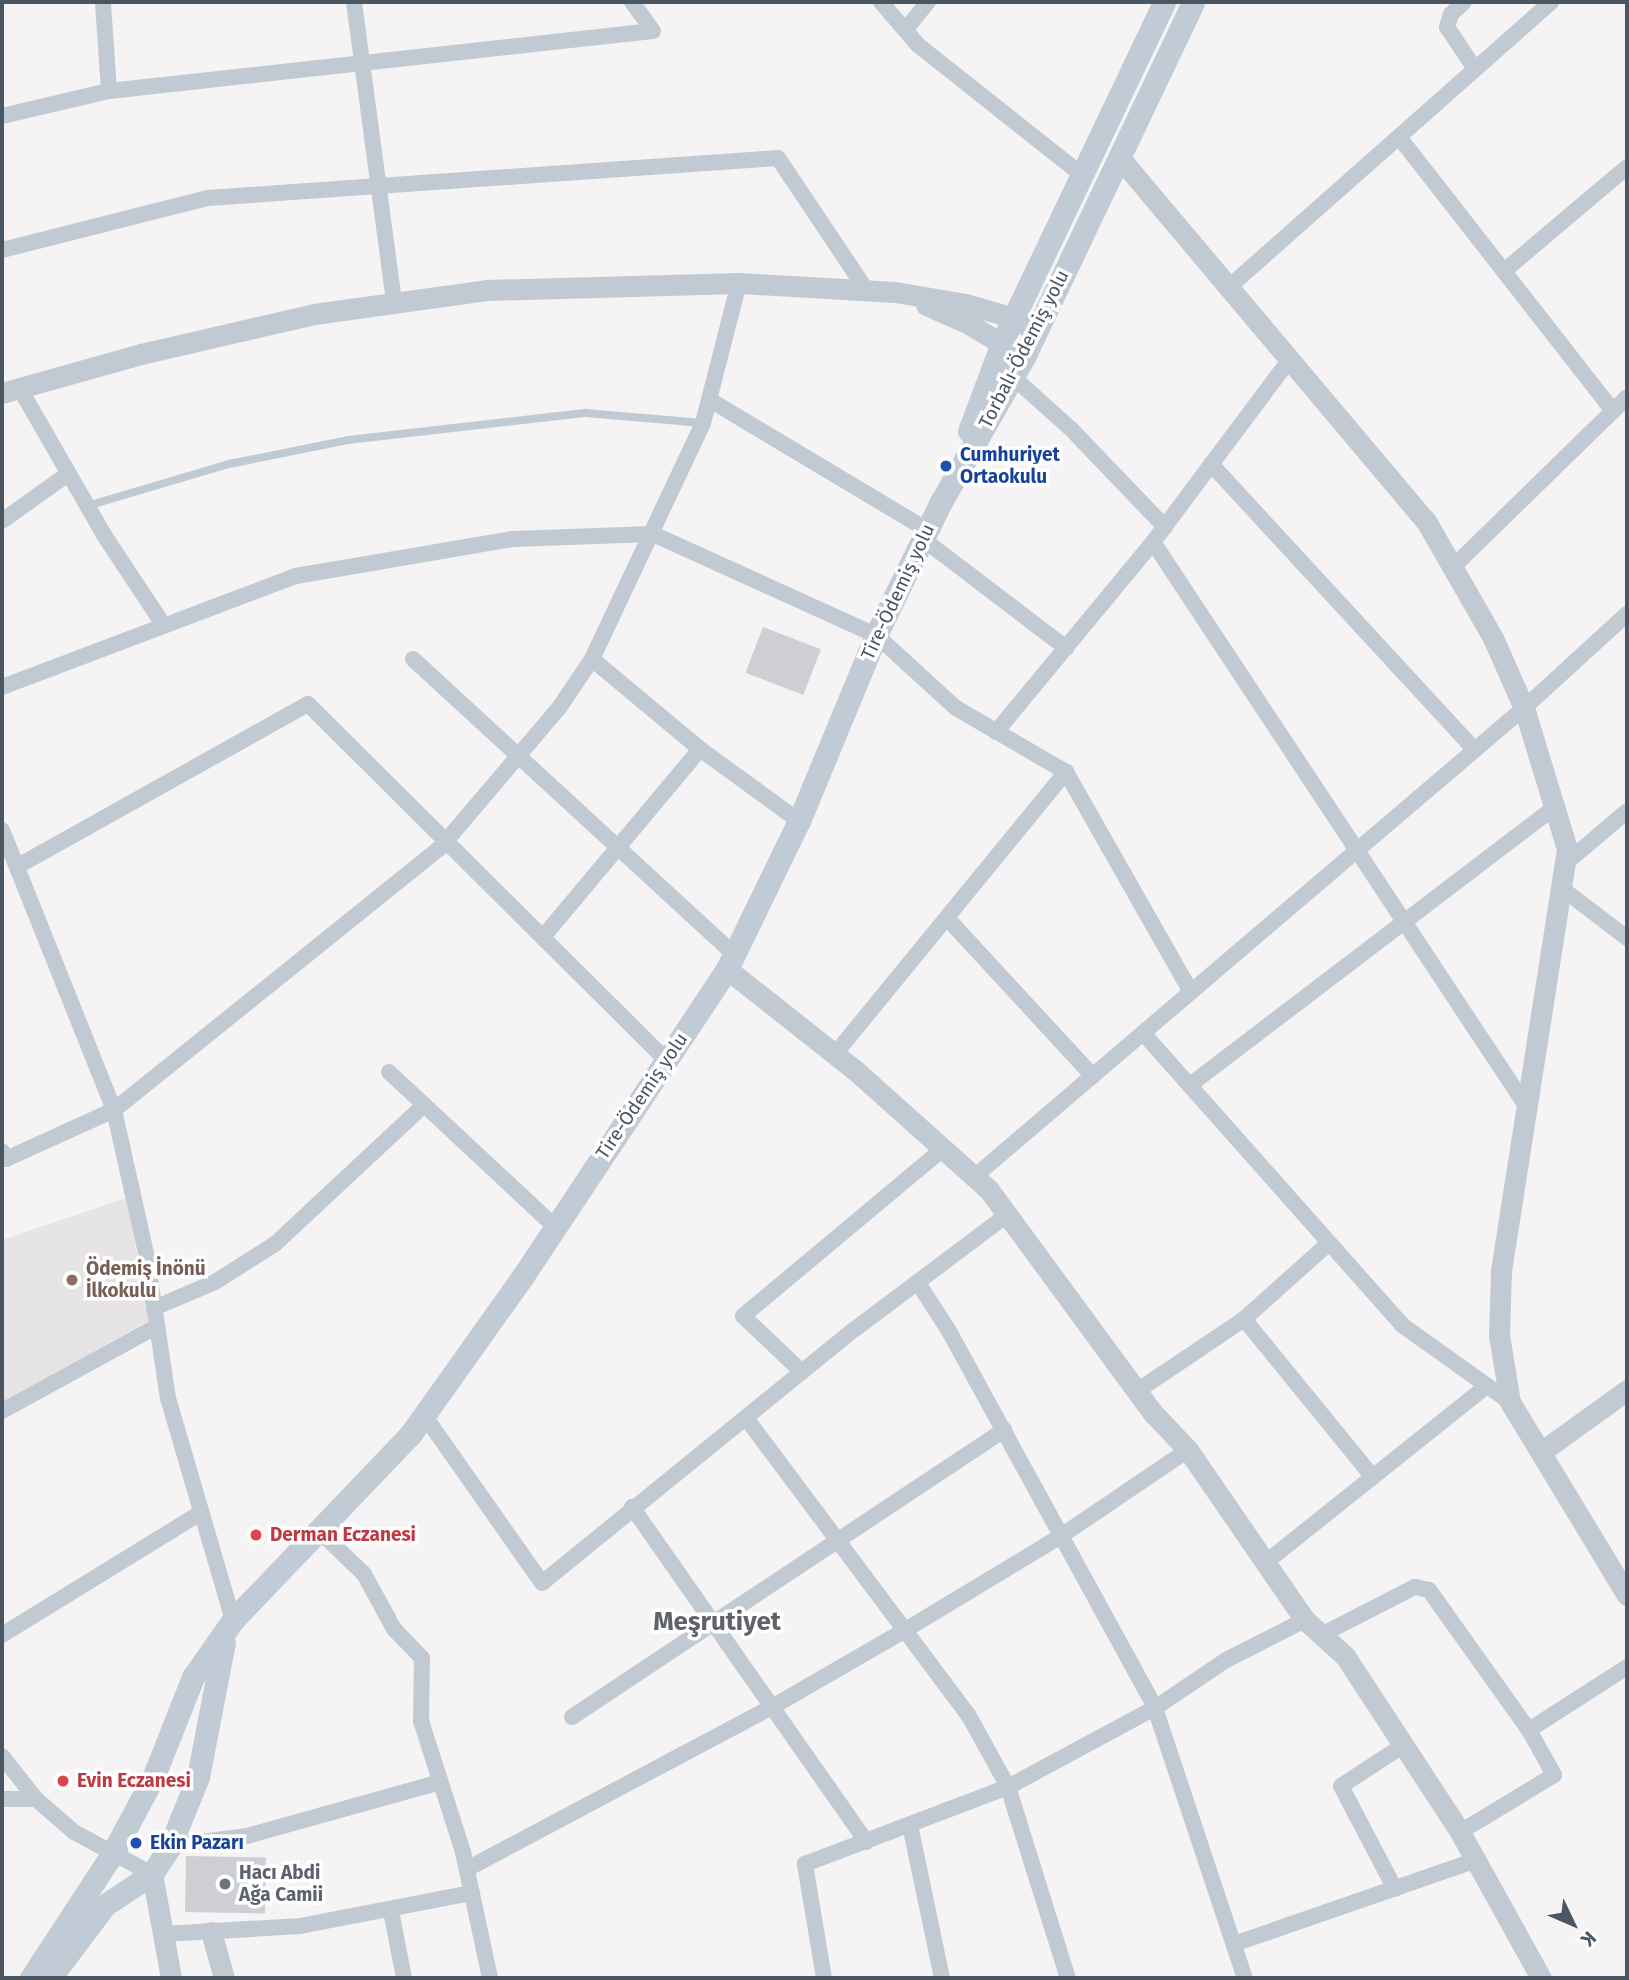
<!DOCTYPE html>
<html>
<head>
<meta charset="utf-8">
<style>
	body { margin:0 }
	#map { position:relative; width:1629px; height:1980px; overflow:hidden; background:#f5f3f3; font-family:"Fira Sans",sans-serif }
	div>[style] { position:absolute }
	.education>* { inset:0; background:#e6e4e5 }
	.building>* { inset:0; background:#cdcfd5; transform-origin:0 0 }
	.service>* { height:8px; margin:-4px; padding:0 4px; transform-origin:4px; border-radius:4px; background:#c1cad2 }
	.minor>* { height:16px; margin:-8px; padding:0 8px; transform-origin:8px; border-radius:8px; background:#c1cad2 }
	.tertiary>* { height:21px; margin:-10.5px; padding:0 10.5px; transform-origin:10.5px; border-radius:10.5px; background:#c1cad2 }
	.secondary>* { height:23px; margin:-11.5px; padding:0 11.5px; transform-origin:11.5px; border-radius:11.5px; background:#c1cbd6 }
	.dots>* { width:19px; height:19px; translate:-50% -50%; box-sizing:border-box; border:4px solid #fff; border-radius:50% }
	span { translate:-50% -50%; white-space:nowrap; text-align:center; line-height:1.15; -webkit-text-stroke:7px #fff; paint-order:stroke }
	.street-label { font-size:19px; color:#4a5661 }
	.transit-label { font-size:19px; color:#164399; font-weight:700 }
	.left { translate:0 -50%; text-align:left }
	.education-label { font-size:19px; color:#785e54; font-weight:700 }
	.health-label { font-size:19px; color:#be3a42; font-weight:700 }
	.worship-label { font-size:19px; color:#5b616d; font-weight:700 }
	.district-label { font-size:26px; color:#5f6368; font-weight:700 }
	.frame { position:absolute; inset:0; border:4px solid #4a5661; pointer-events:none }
	.north { position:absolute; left:1538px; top:1889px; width:70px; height:70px; -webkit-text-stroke:5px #fff; paint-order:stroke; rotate:134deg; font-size:19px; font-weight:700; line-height:28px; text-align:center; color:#4a5661 }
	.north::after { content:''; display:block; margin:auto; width:24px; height:32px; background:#4a5661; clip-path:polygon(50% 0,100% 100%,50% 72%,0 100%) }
</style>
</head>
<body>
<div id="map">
	<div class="education">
		<div style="clip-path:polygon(126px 1198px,150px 1320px,2px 1402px,2px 1240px)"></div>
	</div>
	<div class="building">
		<div style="left:763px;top:627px;width:62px;height:49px;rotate:21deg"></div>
		<div style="left:186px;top:1856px;width:80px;height:56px;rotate:1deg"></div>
	</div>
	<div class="service">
		<div style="left:87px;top:506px;width:148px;rotate:-16.5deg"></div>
		<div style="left:229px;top:464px;width:121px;rotate:-11.4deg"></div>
		<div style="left:348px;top:440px;width:240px;rotate:-6.5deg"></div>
		<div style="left:586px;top:413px;width:117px;rotate:4.9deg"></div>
	</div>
	<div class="minor">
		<div style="left:354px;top:2px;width:304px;rotate:82.4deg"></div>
		<div style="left:881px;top:2px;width:57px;rotate:49.3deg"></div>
		<div style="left:918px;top:45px;width:209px;rotate:38.4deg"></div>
		<div style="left:1464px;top:2px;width:18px;rotate:137deg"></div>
		<div style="left:1451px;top:14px;width:14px;rotate:107deg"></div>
		<div style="left:1447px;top:27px;width:50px;rotate:56.3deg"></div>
		<div style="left:906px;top:29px;width:35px;rotate:-51deg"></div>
		<div style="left:109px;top:91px;width:547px;rotate:-6.29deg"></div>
		<div style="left:653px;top:31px;width:36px;rotate:-126deg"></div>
		<div style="left:2px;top:116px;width:110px;rotate:-13.2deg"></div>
		<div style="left:109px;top:91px;width:89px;rotate:-93.9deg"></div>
		<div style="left:1399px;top:137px;width:348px;rotate:52deg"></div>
		<div style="left:2px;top:250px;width:212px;rotate:-14.2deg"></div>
		<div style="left:208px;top:198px;width:571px;rotate:-4.01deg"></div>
		<div style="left:778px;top:158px;width:160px;rotate:56.2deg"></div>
		<div style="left:1504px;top:271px;width:161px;rotate:-40.2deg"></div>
		<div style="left:1229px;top:287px;width:430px;rotate:-41.5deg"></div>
		<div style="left:1290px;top:359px;width:229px;rotate:126.8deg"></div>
		<div style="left:1153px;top:542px;width:680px;rotate:56.52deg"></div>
		<div style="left:1013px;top:377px;width:78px;rotate:41.9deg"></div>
		<div style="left:1071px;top:429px;width:136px;rotate:46.2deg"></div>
		<div style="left:19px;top:387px;width:171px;rotate:60.1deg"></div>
		<div style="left:104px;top:535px;width:107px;rotate:56.5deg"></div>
		<div style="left:710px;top:400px;width:253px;rotate:30.9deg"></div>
		<div style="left:1211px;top:464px;width:389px;rotate:47.3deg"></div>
		<div style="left:2px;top:521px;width:81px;rotate:-35.5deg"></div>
		<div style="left:923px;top:539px;width:180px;rotate:37.3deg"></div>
		<div style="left:1453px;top:567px;width:243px;rotate:-44.3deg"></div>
		<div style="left:413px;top:659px;width:436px;rotate:42.6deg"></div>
		<div style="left:592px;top:659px;width:141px;rotate:39.8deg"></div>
		<div style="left:700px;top:749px;width:122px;rotate:36deg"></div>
		<div style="left:2px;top:687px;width:314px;rotate:-20.7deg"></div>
		<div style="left:296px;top:576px;width:219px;rotate:-9.7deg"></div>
		<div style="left:512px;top:539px;width:141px;rotate:-2deg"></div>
		<div style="left:653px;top:534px;width:245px;rotate:24.4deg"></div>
		<div style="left:876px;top:635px;width:108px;rotate:42.4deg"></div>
		<div style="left:956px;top:708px;width:127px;rotate:30.2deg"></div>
		<div style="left:1066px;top:772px;width:253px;rotate:60.4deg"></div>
		<div style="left:996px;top:732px;width:246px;rotate:-50.4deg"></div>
		<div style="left:2px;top:830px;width:302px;rotate:68.2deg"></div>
		<div style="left:114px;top:1110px;width:152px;rotate:77.4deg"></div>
		<div style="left:147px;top:1258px;width:142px;rotate:81.5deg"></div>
		<div style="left:168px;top:1398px;width:231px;rotate:73.7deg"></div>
		<div style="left:1566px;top:863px;width:80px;rotate:-40.4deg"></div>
		<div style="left:18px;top:866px;width:332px;rotate:-29.2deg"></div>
		<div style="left:308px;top:704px;width:505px;rotate:44.84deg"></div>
		<div style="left:1564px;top:890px;width:79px;rotate:37.3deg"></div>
		<div style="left:947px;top:918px;width:215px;rotate:47.3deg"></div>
		<div style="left:543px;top:937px;width:245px;rotate:-50.1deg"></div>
		<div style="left:1143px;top:1033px;width:390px;rotate:48.4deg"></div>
		<div style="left:1402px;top:1325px;width:133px;rotate:35.5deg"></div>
		<div style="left:835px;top:1054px;width:365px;rotate:-50.7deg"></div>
		<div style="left:389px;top:1072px;width:227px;rotate:43deg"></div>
		<div style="left:1190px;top:1085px;width:460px;rotate:-37.3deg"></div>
		<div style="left:2px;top:1151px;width:9px;rotate:63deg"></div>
		<div style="left:6px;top:1159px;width:119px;rotate:-24.4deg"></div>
		<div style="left:114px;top:1110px;width:420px;rotate:-38.8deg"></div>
		<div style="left:441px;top:847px;width:182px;rotate:-49.7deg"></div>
		<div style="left:559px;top:708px;width:59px;rotate:-56deg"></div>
		<div style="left:592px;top:659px;width:261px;rotate:-64.8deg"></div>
		<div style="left:703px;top:423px;width:145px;rotate:-75.6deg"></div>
		<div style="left:974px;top:1177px;width:723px;rotate:-40.46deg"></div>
		<div style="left:1524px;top:708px;width:139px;rotate:-42.4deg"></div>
		<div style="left:918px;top:1283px;width:57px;rotate:57.1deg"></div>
		<div style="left:949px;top:1331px;width:430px;rotate:61.3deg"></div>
		<div style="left:1155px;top:1708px;width:285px;rotate:71.6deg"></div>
		<div style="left:154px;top:1308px;width:66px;rotate:-23.1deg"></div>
		<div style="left:215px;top:1282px;width:71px;rotate:-32.3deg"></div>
		<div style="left:275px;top:1244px;width:204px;rotate:-43deg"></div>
		<div style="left:1244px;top:1319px;width:114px;rotate:-41.8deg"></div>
		<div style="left:802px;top:1372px;width:81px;rotate:-136.5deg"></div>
		<div style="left:743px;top:1316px;width:261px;rotate:-39.9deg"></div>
		<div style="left:1137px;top:1391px;width:129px;rotate:-33.9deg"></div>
		<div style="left:1244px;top:1319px;width:204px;rotate:50.8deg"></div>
		<div style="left:2px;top:1411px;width:177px;rotate:-28.7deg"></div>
		<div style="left:424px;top:1415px;width:205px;rotate:54.9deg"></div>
		<div style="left:542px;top:1583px;width:403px;rotate:-39.1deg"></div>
		<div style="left:855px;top:1329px;width:190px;rotate:-36.9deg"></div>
		<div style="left:746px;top:1418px;width:372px;rotate:53.2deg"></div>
		<div style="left:969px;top:1716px;width:81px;rotate:61.2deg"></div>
		<div style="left:1008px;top:1787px;width:200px;rotate:72.6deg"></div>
		<div style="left:632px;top:1507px;width:409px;rotate:55deg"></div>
		<div style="left:318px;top:1530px;width:64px;rotate:43.7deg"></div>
		<div style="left:364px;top:1574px;width:63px;rotate:61.4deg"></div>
		<div style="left:394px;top:1629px;width:40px;rotate:46deg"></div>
		<div style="left:422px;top:1658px;width:63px;rotate:90.9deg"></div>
		<div style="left:421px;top:1721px;width:138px;rotate:72.2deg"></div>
		<div style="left:463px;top:1852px;width:129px;rotate:77.9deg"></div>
		<div style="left:1265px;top:1563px;width:284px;rotate:-38.6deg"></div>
		<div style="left:2px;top:1635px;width:231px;rotate:-31.6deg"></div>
		<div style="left:1321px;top:1635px;width:106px;rotate:-27.1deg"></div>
		<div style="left:1415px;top:1587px;width:14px;rotate:12deg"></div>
		<div style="left:1429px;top:1590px;width:172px;rotate:54.5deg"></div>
		<div style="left:1529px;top:1730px;width:117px;rotate:-32.7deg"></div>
		<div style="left:572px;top:1717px;width:519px;rotate:-33.6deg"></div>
		<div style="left:2px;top:1756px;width:55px;rotate:51.7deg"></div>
		<div style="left:2px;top:1799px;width:34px"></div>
		<div style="left:36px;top:1799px;width:50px;rotate:41deg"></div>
		<div style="left:74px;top:1832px;width:89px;rotate:28.3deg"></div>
		<div style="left:910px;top:1825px;width:156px;rotate:78.2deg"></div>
		<div style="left:1460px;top:1832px;width:110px;rotate:-31.2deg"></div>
		<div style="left:1554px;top:1775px;width:51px;rotate:-119.1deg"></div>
		<div style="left:170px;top:1846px;width:78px;rotate:-7.4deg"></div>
		<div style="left:247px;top:1836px;width:200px;rotate:-15.6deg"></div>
		<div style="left:467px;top:1869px;width:345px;rotate:-28deg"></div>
		<div style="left:772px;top:1707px;width:150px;rotate:-30deg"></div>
		<div style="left:902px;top:1632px;width:186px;rotate:-31.1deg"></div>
		<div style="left:1061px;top:1536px;width:153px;rotate:-34.1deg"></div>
		<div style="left:1395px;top:1889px;width:116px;rotate:-117.7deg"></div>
		<div style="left:1341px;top:1786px;width:75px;rotate:-33.1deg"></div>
		<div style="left:391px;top:1911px;width:68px;rotate:79deg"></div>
		<div style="left:163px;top:1934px;width:137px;rotate:-3.3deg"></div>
		<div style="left:300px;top:1926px;width:175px;rotate:-10.9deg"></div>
		<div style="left:1234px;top:1944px;width:257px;rotate:-19.1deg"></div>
		<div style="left:824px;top:1978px;width:116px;rotate:-99.5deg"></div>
		<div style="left:805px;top:1864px;width:217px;rotate:-20.8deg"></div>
		<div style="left:1008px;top:1787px;width:167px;rotate:-28.3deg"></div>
		<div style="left:1155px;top:1708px;width:86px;rotate:-34.1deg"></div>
		<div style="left:1226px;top:1660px;width:89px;rotate:-26.9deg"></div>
	</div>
	<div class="tertiary">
		<div style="left:1119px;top:157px;width:476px;rotate:49.9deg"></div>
		<div style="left:1426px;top:521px;width:135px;rotate:60.2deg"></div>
		<div style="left:1493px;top:638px;width:77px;rotate:66.1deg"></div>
		<div style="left:1524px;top:708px;width:147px;rotate:73deg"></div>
		<div style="left:1567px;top:849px;width:428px;rotate:98.9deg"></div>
		<div style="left:1501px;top:1272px;width:63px;rotate:91.8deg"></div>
		<div style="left:1499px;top:1335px;width:68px;rotate:80.7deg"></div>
		<div style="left:1510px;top:1402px;width:226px;rotate:58.8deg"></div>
		<div style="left:926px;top:305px;width:47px;rotate:23.8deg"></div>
		<div style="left:969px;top:324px;width:64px;rotate:31deg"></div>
		<div style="left:2px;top:393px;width:144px;rotate:-15.7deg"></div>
		<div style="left:141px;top:354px;width:178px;rotate:-13deg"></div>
		<div style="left:314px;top:314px;width:174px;rotate:-7.9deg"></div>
		<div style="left:486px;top:290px;width:253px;rotate:-1.6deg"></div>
		<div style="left:739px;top:283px;width:156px;rotate:3.3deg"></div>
		<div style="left:895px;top:292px;width:72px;rotate:9.6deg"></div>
		<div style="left:966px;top:304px;width:50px;rotate:16.3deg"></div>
		<div style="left:1014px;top:318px;width:26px;rotate:31deg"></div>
		<div style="left:727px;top:969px;width:164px;rotate:38.3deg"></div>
		<div style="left:856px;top:1071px;width:178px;rotate:41.8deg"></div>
		<div style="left:989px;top:1190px;width:277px;rotate:53.7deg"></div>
		<div style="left:1153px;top:1413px;width:51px;rotate:46.6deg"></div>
		<div style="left:1188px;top:1450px;width:206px;rotate:55.5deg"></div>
		<div style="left:1305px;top:1620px;width:54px;rotate:42deg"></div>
		<div style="left:1345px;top:1656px;width:210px;rotate:56.8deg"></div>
		<div style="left:1460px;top:1832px;width:167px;rotate:61deg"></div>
		<div style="left:1541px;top:1452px;width:106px;rotate:-35.8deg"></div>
		<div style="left:152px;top:1874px;width:106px;rotate:79.6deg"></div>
		<div style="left:211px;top:1932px;width:48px;rotate:74.2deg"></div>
	</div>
	<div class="secondary">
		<div style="left:969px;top:431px;width:99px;rotate:-69.4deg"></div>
		<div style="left:1004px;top:338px;width:372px;rotate:-64.5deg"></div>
		<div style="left:31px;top:1978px;width:148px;rotate:-56.8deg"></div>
		<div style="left:112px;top:1854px;width:86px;rotate:-61.7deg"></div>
		<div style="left:153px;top:1778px;width:109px;rotate:-68.4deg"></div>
		<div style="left:193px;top:1677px;width:70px;rotate:-54.9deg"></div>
		<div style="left:233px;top:1620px;width:256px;rotate:-46.3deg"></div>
		<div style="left:410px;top:1435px;width:195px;rotate:-54.6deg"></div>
		<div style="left:523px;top:1276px;width:369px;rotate:-56.4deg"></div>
		<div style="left:727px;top:969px;width:165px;rotate:-64.1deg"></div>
		<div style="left:799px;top:821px;width:201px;rotate:-67.5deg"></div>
		<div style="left:876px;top:635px;width:148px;rotate:-64deg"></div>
		<div style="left:941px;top:502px;width:167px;rotate:-60.2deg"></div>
		<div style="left:1024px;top:357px;width:393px;rotate:-64.5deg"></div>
		<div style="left:50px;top:1978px;width:91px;rotate:-53deg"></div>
		<div style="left:105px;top:1905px;width:56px;rotate:-33.4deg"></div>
		<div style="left:152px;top:1874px;width:33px;rotate:-57deg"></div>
		<div style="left:170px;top:1846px;width:74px;rotate:-67.9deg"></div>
		<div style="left:198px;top:1777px;width:137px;rotate:-79.1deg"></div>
	</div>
	<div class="dots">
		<div style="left:946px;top:466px;background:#1a4fb4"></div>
		<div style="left:72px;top:1280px;background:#8d6e63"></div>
		<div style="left:256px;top:1535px;background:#e0444e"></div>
		<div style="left:63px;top:1781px;background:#e0444e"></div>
		<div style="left:136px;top:1843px;background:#1a4fb4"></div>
		<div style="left:225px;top:1884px;background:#6b7280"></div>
	</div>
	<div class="street-label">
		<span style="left:1024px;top:349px;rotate:-63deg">Torbalı-Ödemiş yolu</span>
		<span style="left:898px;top:592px;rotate:-65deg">Tire-Ödemiş yolu</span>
		<span style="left:642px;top:1096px;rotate:-56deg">Tire-Ödemiş yolu</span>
	</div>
	<div class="transit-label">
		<span class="left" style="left:960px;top:466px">Cumhuriyet<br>Ortaokulu</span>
		<span class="left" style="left:150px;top:1843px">Ekin Pazarı</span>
	</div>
	<div class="education-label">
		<span class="left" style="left:86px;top:1280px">Ödemiş İnönü<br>İlkokulu</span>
	</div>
	<div class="health-label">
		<span class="left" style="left:270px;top:1535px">Derman Eczanesi</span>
		<span class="left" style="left:77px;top:1781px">Evin Eczanesi</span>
	</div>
	<div class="worship-label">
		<span class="left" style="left:239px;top:1884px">Hacı Abdi<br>Ağa Camii</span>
	</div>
	<div class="district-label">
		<span style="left:717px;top:1622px">Meşrutiyet</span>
	</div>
	<div class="frame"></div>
	<div class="north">K</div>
</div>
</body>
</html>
